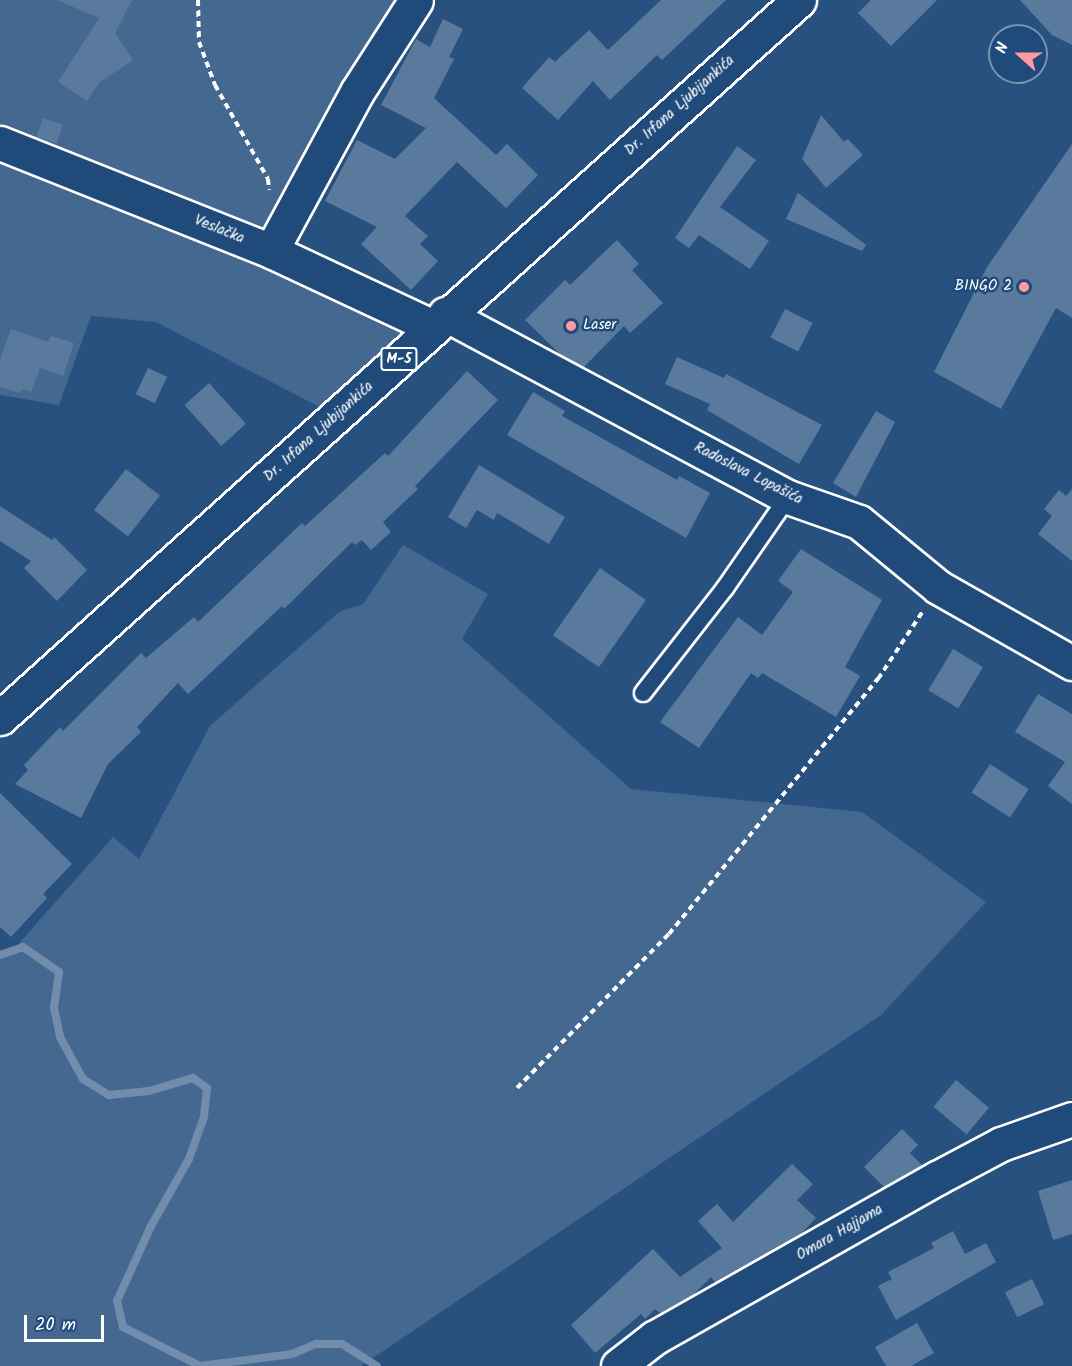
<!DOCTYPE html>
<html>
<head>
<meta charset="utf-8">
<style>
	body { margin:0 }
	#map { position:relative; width:1072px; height:1366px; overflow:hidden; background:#28517f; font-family:Kalam,sans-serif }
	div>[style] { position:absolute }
	.green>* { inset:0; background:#446890 }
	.stream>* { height:8px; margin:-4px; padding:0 4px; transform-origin:4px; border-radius:4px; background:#718dab }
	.building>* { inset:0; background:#5a7a9d; transform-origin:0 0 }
	.path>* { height:4px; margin-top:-2px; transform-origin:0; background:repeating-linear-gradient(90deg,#fff 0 6px,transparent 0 10.5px) }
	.roads { filter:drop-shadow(2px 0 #fff) drop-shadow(-2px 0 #fff) drop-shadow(0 2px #fff) drop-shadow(0 -2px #fff) }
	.service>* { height:16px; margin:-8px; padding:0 8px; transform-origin:8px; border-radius:8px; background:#1f4a7a }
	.minor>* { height:33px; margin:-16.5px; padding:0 16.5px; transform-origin:16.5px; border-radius:16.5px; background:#1f4a7a }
	.primary>* { height:33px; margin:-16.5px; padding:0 16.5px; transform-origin:16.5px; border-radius:16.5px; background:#1f4a7a }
	.dots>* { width:16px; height:16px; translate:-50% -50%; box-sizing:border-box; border:3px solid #1f4a7a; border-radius:50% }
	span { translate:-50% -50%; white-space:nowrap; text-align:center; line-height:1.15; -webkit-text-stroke:5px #1f4a7a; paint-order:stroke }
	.shield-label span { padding:2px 4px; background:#1f4a7a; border:2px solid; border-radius:4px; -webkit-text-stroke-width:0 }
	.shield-label { font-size:14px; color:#fff; font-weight:700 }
	.street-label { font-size:15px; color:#fff }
	.poi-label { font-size:15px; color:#fff }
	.right { translate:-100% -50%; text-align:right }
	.left { translate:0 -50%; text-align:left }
	.north { position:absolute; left:988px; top:24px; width:60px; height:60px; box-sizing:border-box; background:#1f4a7a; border:2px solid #7992af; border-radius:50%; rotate:291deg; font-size:16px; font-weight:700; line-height:24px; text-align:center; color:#fff }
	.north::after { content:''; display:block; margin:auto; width:21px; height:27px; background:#ff9aa2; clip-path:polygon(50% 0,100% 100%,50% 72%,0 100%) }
	.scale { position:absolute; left:24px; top:1315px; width:80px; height:27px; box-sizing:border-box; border:3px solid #fff; border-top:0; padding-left:8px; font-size:18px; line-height:21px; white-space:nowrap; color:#fff; -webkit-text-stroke:4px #1f4a7a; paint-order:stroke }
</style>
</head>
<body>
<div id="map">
	<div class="green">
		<div style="clip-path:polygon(0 0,416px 0,271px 251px,433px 327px,337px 416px,156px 322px,91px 316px,59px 405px,0 395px)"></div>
		<div style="clip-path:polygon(403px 545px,488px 594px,462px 639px,631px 789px,862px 812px,986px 902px,881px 1015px,361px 1366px,0 1366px,0 955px,15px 948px,113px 837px,139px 859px,210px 726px,339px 612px,363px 604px)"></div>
	</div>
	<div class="stream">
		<div style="left:0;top:955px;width:24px;rotate:-19deg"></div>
		<div style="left:23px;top:947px;width:44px;rotate:34.8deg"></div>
		<div style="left:59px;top:972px;width:36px;rotate:98deg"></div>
		<div style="left:54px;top:1008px;width:30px;rotate:78deg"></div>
		<div style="left:60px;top:1037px;width:48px;rotate:61.3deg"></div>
		<div style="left:83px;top:1079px;width:31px;rotate:32deg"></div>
		<div style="left:109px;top:1095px;width:40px;rotate:-5.7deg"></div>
		<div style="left:149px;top:1091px;width:46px;rotate:-16.5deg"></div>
		<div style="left:193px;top:1078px;width:17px;rotate:36deg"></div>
		<div style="left:207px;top:1088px;width:29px;rotate:96deg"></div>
		<div style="left:204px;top:1117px;width:45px;rotate:109.7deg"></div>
		<div style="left:189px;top:1159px;width:77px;rotate:119.6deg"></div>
		<div style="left:151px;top:1226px;width:82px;rotate:114.4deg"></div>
		<div style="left:117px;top:1301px;width:27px;rotate:77deg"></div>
		<div style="left:123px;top:1327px;width:86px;rotate:26.9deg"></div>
		<div style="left:200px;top:1366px;width:93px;rotate:-7.4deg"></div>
		<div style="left:292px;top:1354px;width:26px;rotate:-23deg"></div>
		<div style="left:316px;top:1344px;width:26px"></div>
		<div style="left:342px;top:1344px;width:41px;rotate:32.2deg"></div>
	</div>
	<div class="building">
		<div style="clip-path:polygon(57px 0,132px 0,115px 33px,133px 60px,99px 83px,87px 101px,58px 82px,99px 18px)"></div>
		<div style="clip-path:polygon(661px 0,726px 0,662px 60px,657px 55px,610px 100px,593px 81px,558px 120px,522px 88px,549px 57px,555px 62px,589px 30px,608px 50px)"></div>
		<div style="clip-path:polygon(871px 0,937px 0,891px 46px,858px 13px)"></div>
		<div style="clip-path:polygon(1020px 0,1072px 0,1072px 45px,1052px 35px)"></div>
		<div style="clip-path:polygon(443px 19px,463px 29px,449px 57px,454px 59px,434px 98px,496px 155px,507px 144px,538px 175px,506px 208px,457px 162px,405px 216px,428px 236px,420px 244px,438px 261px,411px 290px,361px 244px,377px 227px,325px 201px,357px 140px,395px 159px,426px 128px,381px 105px,416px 39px,430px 47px)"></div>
		<div style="clip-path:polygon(821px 115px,844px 142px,848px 139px,863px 155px,826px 188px,802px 159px)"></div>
		<div style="left:43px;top:118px;width:21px;height:20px;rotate:19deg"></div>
		<div style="clip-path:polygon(1072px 144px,1072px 318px,1056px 308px,1001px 409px,934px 372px,987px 267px)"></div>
		<div style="clip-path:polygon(737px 146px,756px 160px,720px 207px,769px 241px,750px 269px,699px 235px,689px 248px,675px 238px)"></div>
		<div style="clip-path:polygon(798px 193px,866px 245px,862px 251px,786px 219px)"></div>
		<div style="clip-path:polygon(617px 240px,639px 264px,632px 270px,663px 303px,630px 333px,624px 326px,584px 367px,561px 355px,525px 320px,565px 280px,570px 285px)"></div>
		<div style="left:785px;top:309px;width:31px;height:32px;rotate:27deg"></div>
		<div style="clip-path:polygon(11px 329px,48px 342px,51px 336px,74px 343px,63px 376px,40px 368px,31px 392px,22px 389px,20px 393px,0 387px,0 360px)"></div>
		<div style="clip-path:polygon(677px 357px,724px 378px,726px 374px,822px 425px,799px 464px,707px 410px,710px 404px,665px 384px)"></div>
		<div style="left:148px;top:368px;width:21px;height:29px;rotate:25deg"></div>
		<div style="clip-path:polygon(467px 371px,498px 400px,415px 486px,418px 489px,383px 522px,391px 532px,371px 550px,362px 540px,355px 545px,352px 542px,284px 609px,282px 606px,188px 694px,178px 683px,137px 727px,141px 732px,108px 764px,81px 818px,15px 784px,28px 770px,24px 765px,60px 727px,63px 731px,141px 653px,146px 658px,194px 617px,198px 622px,302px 523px,305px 526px,385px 453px,388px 456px)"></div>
		<div style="left:209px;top:383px;width:55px;height:33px;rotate:48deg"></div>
		<div style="clip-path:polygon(533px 392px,565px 411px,562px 416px,677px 480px,679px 476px,710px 493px,686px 538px,507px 435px)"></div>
		<div style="clip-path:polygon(876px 411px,895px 422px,856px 497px,833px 483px)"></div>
		<div style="clip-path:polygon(479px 465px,565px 517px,549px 544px,497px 513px,494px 520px,477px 510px,466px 528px,448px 517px)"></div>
		<div style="left:126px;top:469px;width:43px;height:52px;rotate:38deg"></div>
		<div style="clip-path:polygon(1072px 489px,1072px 561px,1038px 534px,1052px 516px,1044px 509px,1059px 490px,1066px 496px)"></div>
		<div style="clip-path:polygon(0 506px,52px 540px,54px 537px,87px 570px,57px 601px,24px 568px,31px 561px,0 541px)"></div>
		<div style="clip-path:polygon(801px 549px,882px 600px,845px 667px,860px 676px,836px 717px,762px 673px,758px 678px,751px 673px,699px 748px,660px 722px,738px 617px,762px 635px,793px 592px,778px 581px)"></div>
		<div style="left:600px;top:568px;width:56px;height:82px;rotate:35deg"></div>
		<div style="left:953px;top:649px;width:35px;height:48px;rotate:31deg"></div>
		<div style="clip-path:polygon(1038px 694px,1072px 714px,1072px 804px,1048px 786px,1065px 762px,1015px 732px)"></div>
		<div style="left:990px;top:764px;width:46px;height:34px;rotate:33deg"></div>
		<div style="clip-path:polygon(0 793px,72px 864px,43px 894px,47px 898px,11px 937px,0 927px)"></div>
		<div style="left:956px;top:1080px;width:43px;height:35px;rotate:40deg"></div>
		<div style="clip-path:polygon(902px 1129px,918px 1145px,910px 1153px,922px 1165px,884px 1187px,864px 1167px)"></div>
		<div style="clip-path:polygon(792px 1164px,813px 1184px,797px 1200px,816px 1218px,801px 1234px,715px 1282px,711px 1277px,693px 1295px,660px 1313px,655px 1309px,645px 1319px,641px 1314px,595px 1353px,571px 1325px,653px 1249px,680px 1277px,722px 1248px,698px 1221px,717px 1204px,733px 1222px)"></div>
		<div style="clip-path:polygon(1072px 1180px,1072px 1234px,1053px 1240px,1038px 1191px)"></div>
		<div style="clip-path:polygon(953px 1231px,965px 1254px,986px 1243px,996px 1262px,896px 1320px,878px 1286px,892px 1279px,888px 1272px,934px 1248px,931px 1243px)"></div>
		<div style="left:1032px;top:1279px;width:28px;height:30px;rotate:64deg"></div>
		<div style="clip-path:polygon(917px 1323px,934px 1353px,911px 1366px,886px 1366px,875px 1347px)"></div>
	</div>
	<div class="path">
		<div style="left:198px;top:0;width:42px;rotate:88.6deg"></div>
		<div style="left:199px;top:42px;width:46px;rotate:69.6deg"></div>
		<div style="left:215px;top:85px;width:108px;rotate:60.6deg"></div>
		<div style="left:268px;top:179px;width:11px;rotate:85deg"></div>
		<div style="left:517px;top:1088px;width:216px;rotate:-45.4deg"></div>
		<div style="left:669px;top:934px;width:330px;rotate:-50.7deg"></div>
		<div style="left:878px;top:679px;width:82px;rotate:-56.5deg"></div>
	</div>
	<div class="roads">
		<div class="service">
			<div style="left:643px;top:693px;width:133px;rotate:-52deg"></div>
			<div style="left:725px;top:588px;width:111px;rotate:-55.3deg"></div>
		</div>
		<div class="minor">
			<div style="left:0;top:143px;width:292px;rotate:21.7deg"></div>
			<div style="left:271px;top:251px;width:179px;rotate:25.1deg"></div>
			<div style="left:271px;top:251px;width:181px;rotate:-61.6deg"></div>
			<div style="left:357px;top:92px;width:109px;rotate:-57.3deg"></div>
			<div style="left:445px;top:314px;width:389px;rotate:28.1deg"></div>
			<div style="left:788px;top:497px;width:75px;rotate:19.4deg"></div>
			<div style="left:859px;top:522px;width:102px;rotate:39.4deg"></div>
			<div style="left:938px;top:587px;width:154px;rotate:29.6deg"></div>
			<div style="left:618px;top:1366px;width:46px;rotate:-37.9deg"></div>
			<div style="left:654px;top:1338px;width:325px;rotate:-29.5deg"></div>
			<div style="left:937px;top:1178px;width:72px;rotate:-28deg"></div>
			<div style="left:1001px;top:1144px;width:75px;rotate:-19.4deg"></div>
		</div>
		<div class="primary">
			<div style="left:0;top:718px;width:1074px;rotate:-41.94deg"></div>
		</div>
	</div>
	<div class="dots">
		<div style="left:1024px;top:287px;background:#ff9aa2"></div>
		<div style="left:571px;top:326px;background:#ff9aa2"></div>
	</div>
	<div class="shield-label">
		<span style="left:399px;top:359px">M-5</span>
	</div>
	<div class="street-label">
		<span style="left:680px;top:106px;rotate:-42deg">Dr. Irfana Ljubijankića</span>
		<span style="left:219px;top:230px;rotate:22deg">Veslačka</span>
		<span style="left:319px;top:432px;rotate:-42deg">Dr. Irfana Ljubijankića</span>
		<span style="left:748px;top:474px;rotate:27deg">Radoslava Lopašića</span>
		<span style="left:840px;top:1233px;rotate:-30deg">Omara Hajjama</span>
	</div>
	<div class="poi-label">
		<span class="right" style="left:1012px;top:287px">BINGO 2</span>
		<span class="left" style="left:583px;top:326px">Laser</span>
	</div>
	<div class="north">N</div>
	<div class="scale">20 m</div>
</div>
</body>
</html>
